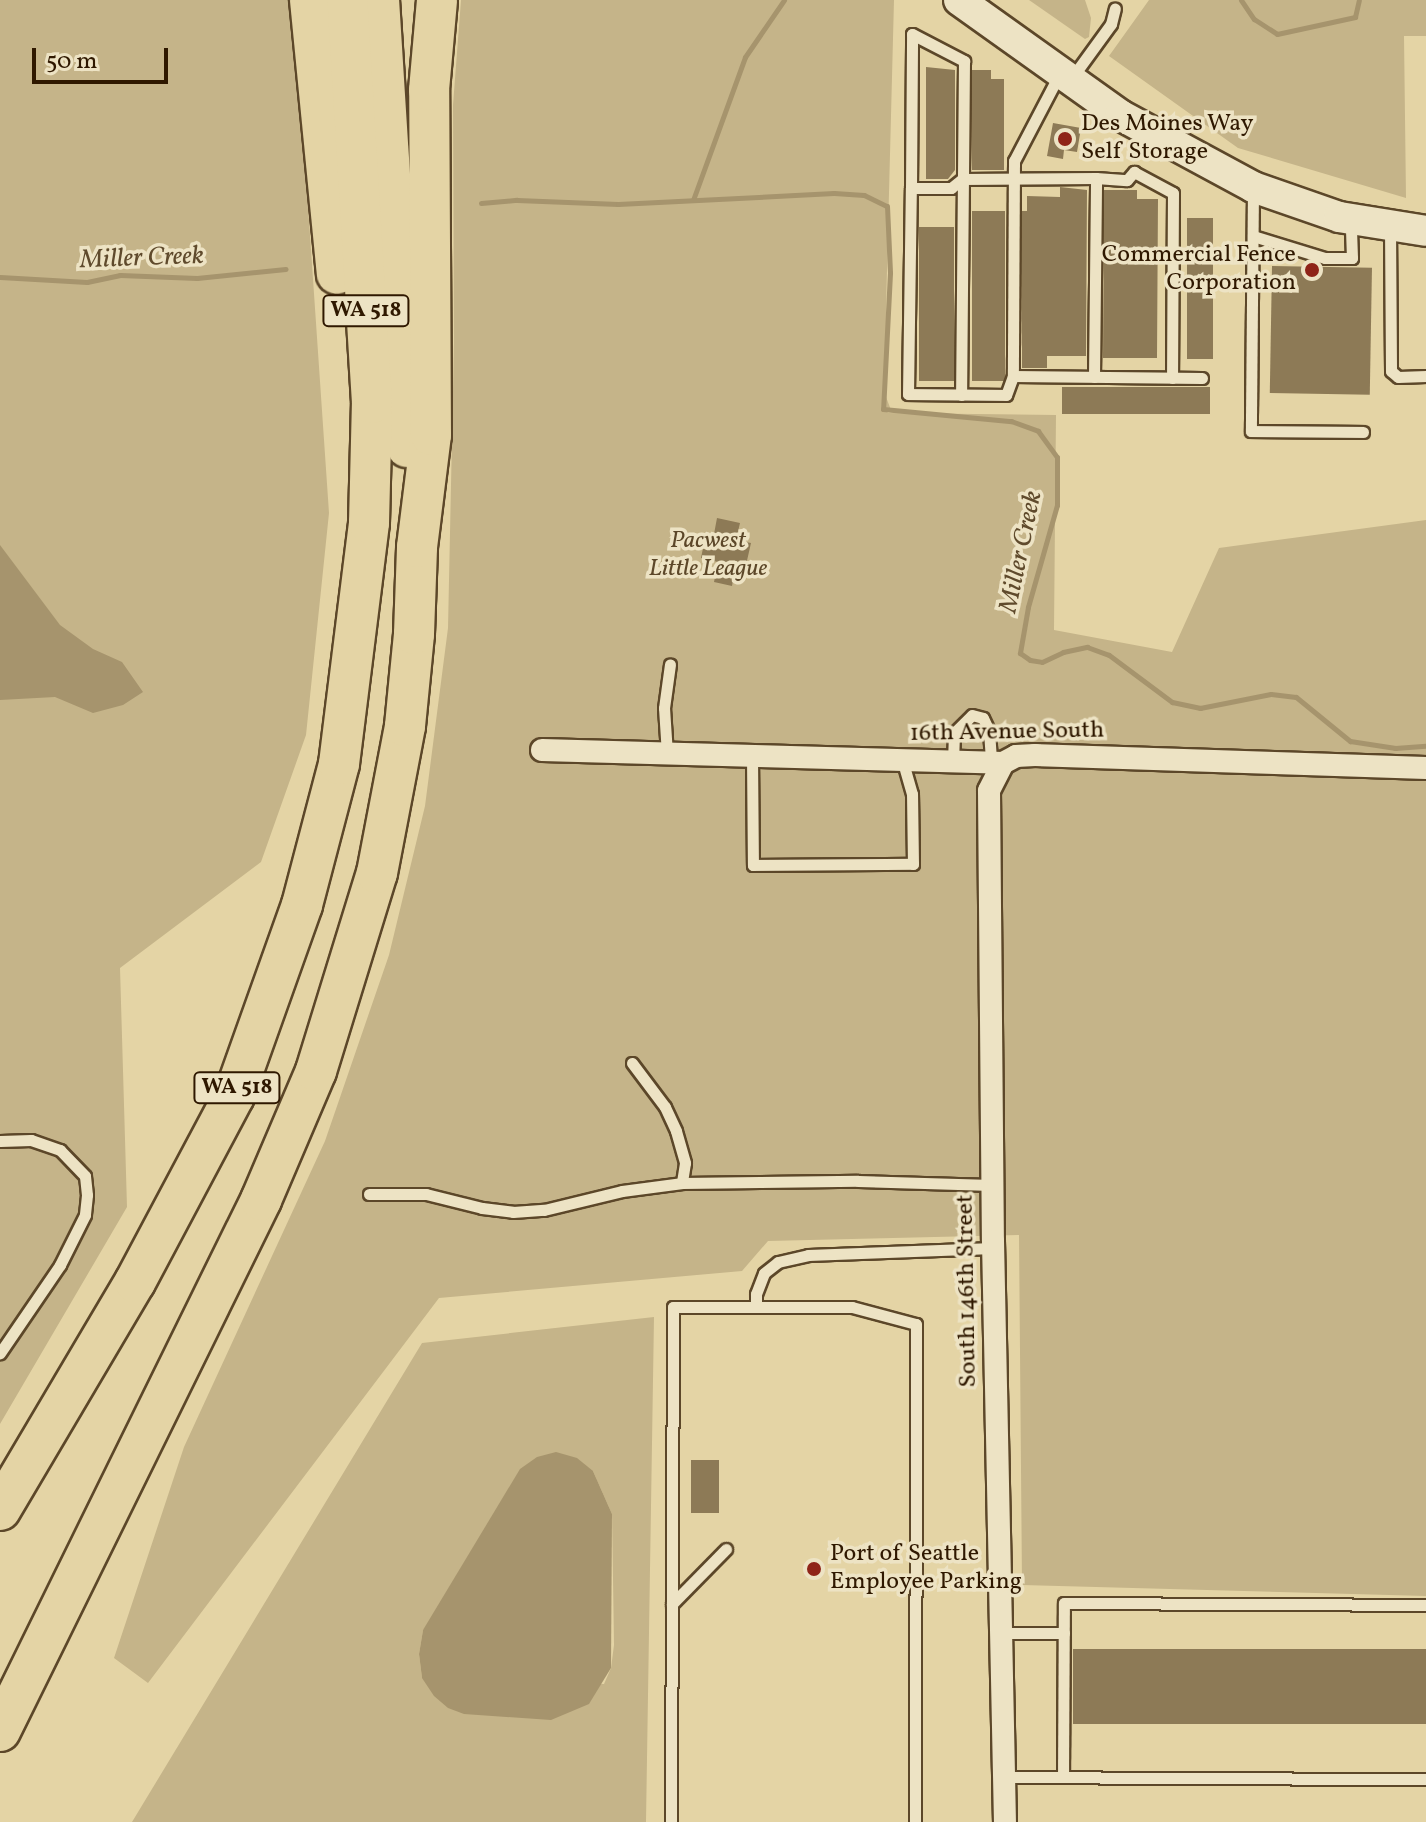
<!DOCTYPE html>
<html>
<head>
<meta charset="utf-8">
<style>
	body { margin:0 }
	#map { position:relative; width:1426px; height:1822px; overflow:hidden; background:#e4d4a5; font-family:Vollkorn,serif }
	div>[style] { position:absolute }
	.green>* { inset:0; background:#c5b489 }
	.water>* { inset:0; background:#a6946d }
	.stream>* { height:5px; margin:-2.5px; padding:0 2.5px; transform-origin:2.5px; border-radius:2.5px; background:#a6946d }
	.building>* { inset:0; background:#8d7a56; transform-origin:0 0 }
	.roads { filter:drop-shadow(2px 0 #5c4729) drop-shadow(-2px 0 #5c4729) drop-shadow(0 2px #5c4729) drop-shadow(0 -2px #5c4729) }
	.lane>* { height:11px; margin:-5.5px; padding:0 5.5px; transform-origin:5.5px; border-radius:5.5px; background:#ede3c4 }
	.street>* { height:22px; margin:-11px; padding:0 11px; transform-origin:11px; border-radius:11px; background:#ede3c4 }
	.secondary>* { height:30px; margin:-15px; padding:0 15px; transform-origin:15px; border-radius:15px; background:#ede3c4 }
	.highway>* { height:40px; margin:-20px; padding:0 20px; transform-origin:20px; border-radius:20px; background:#e4d4a5 }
	.dots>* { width:22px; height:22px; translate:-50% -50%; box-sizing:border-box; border:4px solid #ede3c4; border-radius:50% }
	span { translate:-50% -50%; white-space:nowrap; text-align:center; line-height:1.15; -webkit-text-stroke:7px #ede3c4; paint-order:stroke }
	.shield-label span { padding:2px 6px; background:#ede3c4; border:2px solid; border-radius:6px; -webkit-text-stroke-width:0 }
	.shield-label { font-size:22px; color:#2f1800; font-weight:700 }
	.poi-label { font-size:24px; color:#2f1800 }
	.left { translate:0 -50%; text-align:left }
	.right { translate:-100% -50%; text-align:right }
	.park-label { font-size:24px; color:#5c4729; font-style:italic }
	.street-label { font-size:24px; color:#2f1800 }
	.water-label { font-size:26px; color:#5f4a2c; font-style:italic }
	.scale { position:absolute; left:32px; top:48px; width:136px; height:36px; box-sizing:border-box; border:4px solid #2f1800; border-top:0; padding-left:10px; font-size:24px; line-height:28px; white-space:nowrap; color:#2f1800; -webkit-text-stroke:6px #ede3c4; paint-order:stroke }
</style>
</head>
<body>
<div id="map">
	<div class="green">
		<div style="clip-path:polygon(0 0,288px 0,297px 45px,329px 513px,306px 735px,261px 862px,120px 968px,127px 1207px,0 1424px)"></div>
		<div style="clip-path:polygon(461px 0,894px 0,886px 309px,886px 397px,891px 410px,887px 413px,1056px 415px,1054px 630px,1172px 652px,1219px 548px,1426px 520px,1426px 1596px,1022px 1585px,1019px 1235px,768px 1241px,742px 1271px,439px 1298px,148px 1683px,114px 1658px,184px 1447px,325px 1141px,389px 955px,425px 806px,448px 628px,454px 342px,453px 105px)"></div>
		<div style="clip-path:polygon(1029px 0,1085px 0,1091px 18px,1089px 37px,1085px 39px)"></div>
		<div style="clip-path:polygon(1149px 0,1426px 0,1426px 36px,1404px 36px,1406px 198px,1238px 148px,1109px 56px)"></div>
		<div style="clip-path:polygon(evenodd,654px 1317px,646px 1822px,132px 1822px,422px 1343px,654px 1317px,593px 1471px,612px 1514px,614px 1645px,611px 1668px,604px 1684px,422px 1678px,419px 1654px,423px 1630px,593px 1471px)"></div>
	</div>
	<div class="water">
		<div style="clip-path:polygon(0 545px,60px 625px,93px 649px,122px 662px,143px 692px,123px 705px,93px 713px,55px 697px,0 700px)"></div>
		<div style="clip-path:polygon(556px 1452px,577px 1458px,593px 1471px,612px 1514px,611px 1668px,589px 1704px,551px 1720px,464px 1714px,448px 1708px,434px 1696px,422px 1678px,419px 1654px,423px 1630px,520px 1469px,537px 1457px)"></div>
	</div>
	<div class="stream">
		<div style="left:1241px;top:0;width:23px;rotate:56deg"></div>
		<div style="left:1254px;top:19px;width:27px;rotate:33deg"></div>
		<div style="left:1277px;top:34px;width:80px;rotate:-12.3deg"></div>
		<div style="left:1355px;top:17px;width:17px;rotate:-77deg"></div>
		<div style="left:693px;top:200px;width:152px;rotate:-70deg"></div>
		<div style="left:745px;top:57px;width:69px;rotate:-55.6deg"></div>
		<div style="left:481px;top:203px;width:36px;rotate:-5deg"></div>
		<div style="left:517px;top:200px;width:101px;rotate:2.3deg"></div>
		<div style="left:618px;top:204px;width:216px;rotate:-2.9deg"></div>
		<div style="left:834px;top:193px;width:30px;rotate:4deg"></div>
		<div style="left:864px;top:195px;width:25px;rotate:26deg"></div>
		<div style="left:887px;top:206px;width:67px;rotate:87.4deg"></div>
		<div style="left:890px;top:273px;width:136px;rotate:92.9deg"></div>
		<div style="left:883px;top:409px;width:129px;rotate:5.4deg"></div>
		<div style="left:1011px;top:421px;width:29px;rotate:20deg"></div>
		<div style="left:1038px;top:431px;width:32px;rotate:54deg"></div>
		<div style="left:1057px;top:457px;width:48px;rotate:90deg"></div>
		<div style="left:1057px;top:505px;width:106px;rotate:105.9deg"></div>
		<div style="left:1028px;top:607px;width:47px;rotate:99.9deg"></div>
		<div style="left:1020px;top:653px;width:12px;rotate:35deg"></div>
		<div style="left:1030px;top:660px;width:12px;rotate:9deg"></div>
		<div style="left:1042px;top:662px;width:23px;rotate:-25deg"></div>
		<div style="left:1063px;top:652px;width:25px;rotate:-12deg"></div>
		<div style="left:1087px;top:647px;width:23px;rotate:20deg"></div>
		<div style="left:1109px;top:655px;width:79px;rotate:36.7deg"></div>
		<div style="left:1172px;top:702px;width:29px;rotate:12deg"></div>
		<div style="left:1200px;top:708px;width:72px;rotate:-11.2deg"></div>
		<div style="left:1271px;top:694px;width:25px;rotate:7deg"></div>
		<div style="left:1296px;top:697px;width:70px;rotate:39.2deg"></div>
		<div style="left:1350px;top:741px;width:46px;rotate:8.8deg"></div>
		<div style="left:1395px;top:748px;width:31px;rotate:-4deg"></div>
		<div style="left:0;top:277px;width:87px;rotate:3.3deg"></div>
		<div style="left:87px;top:282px;width:34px;rotate:-12deg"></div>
		<div style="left:120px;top:275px;width:77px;rotate:2.2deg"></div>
		<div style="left:197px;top:278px;width:89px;rotate:-5.8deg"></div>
	</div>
	<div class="building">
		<div style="clip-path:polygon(926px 67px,955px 70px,955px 170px,948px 179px,926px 179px)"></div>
		<div style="clip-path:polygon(972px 70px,991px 70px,991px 79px,1004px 79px,1004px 170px,972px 170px)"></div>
		<div style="clip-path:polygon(1053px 123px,1081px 128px,1077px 152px,1064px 150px,1063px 159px,1047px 156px)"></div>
		<div style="clip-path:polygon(1060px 187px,1087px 190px,1086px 356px,1047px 356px,1047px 368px,1022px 368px,1022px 211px,1027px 211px,1027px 196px,1060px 197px)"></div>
		<div style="clip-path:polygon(1104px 190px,1137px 190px,1137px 199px,1158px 199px,1157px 358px,1103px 358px)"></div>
		<div style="left:972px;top:211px;width:33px;height:170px"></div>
		<div style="left:1187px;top:218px;width:26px;height:141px"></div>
		<div style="left:919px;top:227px;width:35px;height:154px"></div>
		<div style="left:1272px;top:266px;width:100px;height:127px;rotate:1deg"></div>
		<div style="left:1062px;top:387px;width:148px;height:27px"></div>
		<div style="clip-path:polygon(717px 518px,740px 523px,736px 540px,751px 543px,746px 565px,736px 563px,732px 586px,714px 582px,718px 562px,701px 558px,706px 533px,714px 534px)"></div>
		<div style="left:691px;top:1460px;width:28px;height:53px"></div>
		<div style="left:1073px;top:1649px;width:353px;height:75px"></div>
	</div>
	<div class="roads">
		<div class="lane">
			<div style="left:1060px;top:73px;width:99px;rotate:117.6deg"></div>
			<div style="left:1014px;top:161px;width:215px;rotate:90.3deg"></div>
			<div style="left:1013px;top:376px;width:189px;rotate:0.6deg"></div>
			<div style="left:1071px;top:79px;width:68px;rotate:-54deg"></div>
			<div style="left:1111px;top:24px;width:16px;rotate:-76deg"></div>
			<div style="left:911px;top:188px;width:154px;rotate:-89.6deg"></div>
			<div style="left:912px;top:34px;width:59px;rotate:27.4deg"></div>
			<div style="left:964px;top:61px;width:334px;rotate:90.5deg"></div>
			<div style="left:1253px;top:188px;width:243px;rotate:90.5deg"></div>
			<div style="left:1251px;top:431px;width:112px;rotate:0.5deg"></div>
			<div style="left:1390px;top:226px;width:145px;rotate:89.6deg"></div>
			<div style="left:1391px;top:371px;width:9px;rotate:41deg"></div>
			<div style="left:1398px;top:377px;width:28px;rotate:-2deg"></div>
			<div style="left:1253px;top:236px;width:75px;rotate:17deg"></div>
			<div style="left:1325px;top:258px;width:27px"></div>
			<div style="left:1352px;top:258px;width:38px;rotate:-92deg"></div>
			<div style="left:1013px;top:376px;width:20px;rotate:110deg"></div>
			<div style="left:1006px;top:395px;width:98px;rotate:-179.4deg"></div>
			<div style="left:908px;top:394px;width:206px;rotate:-89.2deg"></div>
			<div style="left:911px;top:188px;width:40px"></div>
			<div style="left:951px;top:188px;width:14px;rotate:-39deg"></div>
			<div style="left:962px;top:179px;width:134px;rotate:-0.4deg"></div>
			<div style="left:1094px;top:377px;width:199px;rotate:-89.4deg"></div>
			<div style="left:1096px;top:178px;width:31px;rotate:4deg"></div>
			<div style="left:1127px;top:180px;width:11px;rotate:-49deg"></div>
			<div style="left:1134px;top:172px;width:44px;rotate:28.3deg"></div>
			<div style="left:1173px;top:193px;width:185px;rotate:90.3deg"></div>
			<div style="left:667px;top:754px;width:46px;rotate:-93.7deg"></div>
			<div style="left:664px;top:708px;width:44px;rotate:-82.2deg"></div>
			<div style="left:752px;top:756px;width:109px;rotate:89.5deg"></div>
			<div style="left:753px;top:865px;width:160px;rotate:-0.4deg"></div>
			<div style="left:913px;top:864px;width:70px;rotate:-90.8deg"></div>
			<div style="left:912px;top:794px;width:35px;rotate:-106deg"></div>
			<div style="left:953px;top:762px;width:29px;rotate:-88deg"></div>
			<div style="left:954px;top:733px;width:25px;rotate:-45deg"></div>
			<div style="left:972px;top:715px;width:11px;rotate:15deg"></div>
			<div style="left:983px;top:718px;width:14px;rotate:65deg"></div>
			<div style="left:989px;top:731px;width:32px;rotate:86deg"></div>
			<div style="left:632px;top:1063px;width:55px;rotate:53.1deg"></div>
			<div style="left:665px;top:1107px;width:26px;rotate:65deg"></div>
			<div style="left:676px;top:1131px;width:33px;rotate:74deg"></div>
			<div style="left:685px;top:1163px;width:20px;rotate:99deg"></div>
			<div style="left:0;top:1141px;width:31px;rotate:-2deg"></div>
			<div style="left:31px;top:1140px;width:31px;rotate:19deg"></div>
			<div style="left:60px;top:1150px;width:36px;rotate:46deg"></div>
			<div style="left:85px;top:1176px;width:19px;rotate:84deg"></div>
			<div style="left:87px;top:1195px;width:20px;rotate:96deg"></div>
			<div style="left:85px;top:1215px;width:56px;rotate:116.6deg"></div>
			<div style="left:60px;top:1265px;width:107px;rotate:124.3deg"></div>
			<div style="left:369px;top:1194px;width:57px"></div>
			<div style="left:426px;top:1194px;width:58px;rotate:14deg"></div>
			<div style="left:482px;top:1208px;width:31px;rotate:7deg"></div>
			<div style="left:513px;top:1212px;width:31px;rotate:-4deg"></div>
			<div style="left:544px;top:1210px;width:80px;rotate:-13.7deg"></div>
			<div style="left:622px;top:1191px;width:61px;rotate:-7.6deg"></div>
			<div style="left:682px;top:1183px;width:176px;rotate:-0.7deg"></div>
			<div style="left:858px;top:1181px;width:134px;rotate:1.7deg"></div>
			<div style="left:756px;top:1307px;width:13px;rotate:-90deg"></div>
			<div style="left:756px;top:1294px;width:22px;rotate:-69deg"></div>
			<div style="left:764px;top:1273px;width:18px;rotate:-38deg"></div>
			<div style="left:778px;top:1262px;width:31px;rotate:-13deg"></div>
			<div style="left:808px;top:1255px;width:185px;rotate:-2.2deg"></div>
			<div style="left:672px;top:1604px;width:77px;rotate:-45.5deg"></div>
			<div style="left:1001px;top:1633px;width:63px"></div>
			<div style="left:1004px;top:1777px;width:422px;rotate:0.3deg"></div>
			<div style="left:1063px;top:1777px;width:174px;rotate:-89.7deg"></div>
			<div style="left:1064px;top:1603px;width:362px;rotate:0.3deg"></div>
			<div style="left:671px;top:1822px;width:515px;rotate:-89.78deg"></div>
			<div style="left:673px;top:1307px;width:179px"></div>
			<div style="left:852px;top:1307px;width:66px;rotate:14.9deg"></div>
			<div style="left:916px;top:1324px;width:498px;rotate:90.1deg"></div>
		</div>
		<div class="street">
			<div style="left:542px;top:750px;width:461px;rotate:1.6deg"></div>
			<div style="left:1003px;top:763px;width:15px;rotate:-28deg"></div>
			<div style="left:1016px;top:756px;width:19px;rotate:-3deg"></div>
			<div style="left:1035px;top:755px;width:391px;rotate:1.9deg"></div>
			<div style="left:1003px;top:763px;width:31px;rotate:117deg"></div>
			<div style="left:989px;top:791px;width:450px;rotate:89.5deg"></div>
			<div style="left:993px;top:1241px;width:581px;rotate:88.82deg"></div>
		</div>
		<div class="secondary">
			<div style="left:959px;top:0;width:198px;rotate:35.5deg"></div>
			<div style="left:1120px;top:115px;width:151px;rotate:28.4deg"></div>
			<div style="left:1253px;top:187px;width:91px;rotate:19.2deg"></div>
			<div style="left:1339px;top:217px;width:88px;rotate:9.1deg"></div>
		</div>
		<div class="highway">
			<div style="left:310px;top:0;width:275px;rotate:84.4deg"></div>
			<div style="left:379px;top:0;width:448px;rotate:86.4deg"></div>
			<div style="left:0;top:1510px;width:265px;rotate:-59.4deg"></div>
			<div style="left:135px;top:1282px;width:211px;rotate:-62deg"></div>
			<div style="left:234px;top:1096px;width:203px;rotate:-70.4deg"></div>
			<div style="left:302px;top:905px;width:146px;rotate:-75.3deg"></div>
			<div style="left:339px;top:764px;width:243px;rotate:-82.9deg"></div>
			<div style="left:369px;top:523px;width:120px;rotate:-88.6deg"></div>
			<div style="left:372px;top:403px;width:404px;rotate:-93.5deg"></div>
			<div style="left:0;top:1731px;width:592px;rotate:-63.82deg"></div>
			<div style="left:261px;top:1200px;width:140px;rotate:-66.9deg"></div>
			<div style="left:316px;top:1071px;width:207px;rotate:-72.9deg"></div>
			<div style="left:377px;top:873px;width:150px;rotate:-79.2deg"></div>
			<div style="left:405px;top:726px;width:92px;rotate:-84.4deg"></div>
			<div style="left:414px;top:634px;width:87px;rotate:-88deg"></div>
			<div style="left:417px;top:547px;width:113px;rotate:-82.9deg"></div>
			<div style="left:431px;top:435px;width:345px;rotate:-90.3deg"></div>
			<div style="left:429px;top:90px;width:90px;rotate:-84.9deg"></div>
		</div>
	</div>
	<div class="dots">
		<div style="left:1065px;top:139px;background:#8f2418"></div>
		<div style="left:1312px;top:270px;background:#8f2418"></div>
		<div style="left:814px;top:1569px;background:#8f2418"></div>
	</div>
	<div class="shield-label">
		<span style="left:366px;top:311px">WA 518</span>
		<span style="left:237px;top:1088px">WA 518</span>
	</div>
	<div class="poi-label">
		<span class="left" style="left:1081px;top:139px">Des Moines Way<br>Self Storage</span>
		<span class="right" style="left:1296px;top:270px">Commercial Fence<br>Corporation</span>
		<span class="left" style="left:830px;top:1569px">Port of Seattle<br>Employee Parking</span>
	</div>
	<div class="park-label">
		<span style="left:708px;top:556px">Pacwest<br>Little League</span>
	</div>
	<div class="street-label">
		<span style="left:1007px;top:733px;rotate:-1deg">16th Avenue South</span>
		<span style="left:968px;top:1291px;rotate:-91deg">South 146th Street</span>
	</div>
	<div class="water-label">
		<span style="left:142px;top:259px;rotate:-2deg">Miller Creek</span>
		<span style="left:1022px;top:552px;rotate:-78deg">Miller Creek</span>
	</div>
	<div class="scale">50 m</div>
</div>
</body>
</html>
